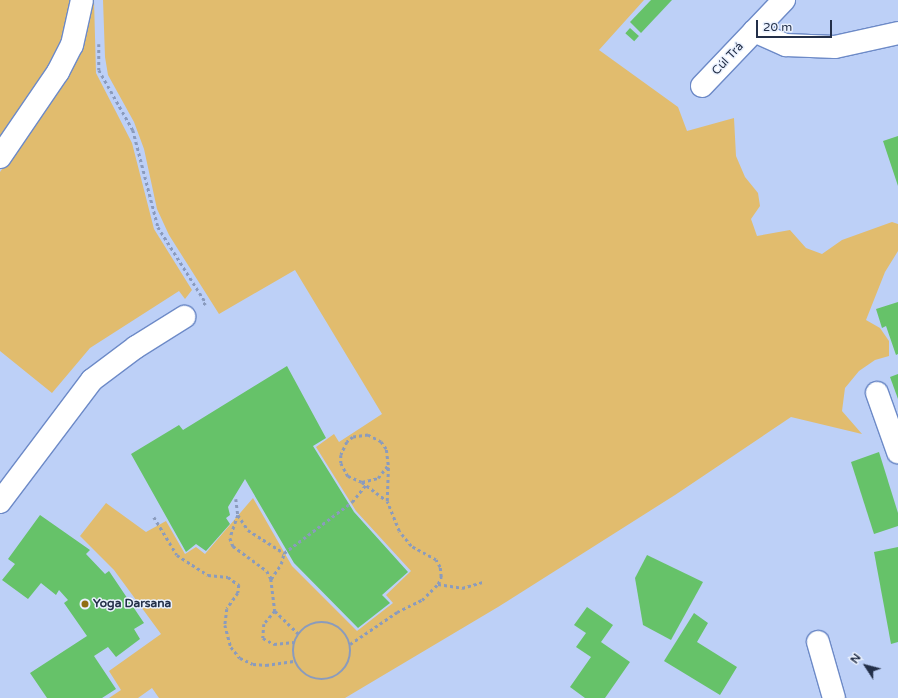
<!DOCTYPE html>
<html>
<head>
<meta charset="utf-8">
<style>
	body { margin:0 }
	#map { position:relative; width:898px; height:698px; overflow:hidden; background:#bdd0f7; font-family:"Varela Round",sans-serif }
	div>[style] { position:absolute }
	.green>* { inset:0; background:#e1bc6e }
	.building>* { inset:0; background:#66c269; transform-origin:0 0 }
	.path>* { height:2.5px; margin-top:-1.25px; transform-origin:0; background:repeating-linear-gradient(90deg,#8a9bbd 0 3px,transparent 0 6px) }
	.path>.ring { margin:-1.25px; padding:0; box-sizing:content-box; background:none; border:2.5px solid #8a9bbd; border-radius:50% }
	.roads { filter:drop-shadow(1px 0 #6d8ac7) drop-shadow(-1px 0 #6d8ac7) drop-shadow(0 1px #6d8ac7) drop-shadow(0 -1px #6d8ac7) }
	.minor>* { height:22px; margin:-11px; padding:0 11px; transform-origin:11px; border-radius:11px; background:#fff }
	.dots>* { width:11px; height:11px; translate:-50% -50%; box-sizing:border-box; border:2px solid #eaf1fe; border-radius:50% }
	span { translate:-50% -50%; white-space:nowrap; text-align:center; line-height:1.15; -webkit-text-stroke:3px #eaf1fe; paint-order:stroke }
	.street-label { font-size:12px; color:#232f48 }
	.poi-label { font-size:12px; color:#232f48; font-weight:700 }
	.left { translate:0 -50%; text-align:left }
	.north { position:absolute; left:846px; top:646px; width:40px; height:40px; -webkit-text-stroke:3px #eaf1fe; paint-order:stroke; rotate:306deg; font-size:11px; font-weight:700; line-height:16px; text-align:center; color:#232f48 }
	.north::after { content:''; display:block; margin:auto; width:14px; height:18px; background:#232f48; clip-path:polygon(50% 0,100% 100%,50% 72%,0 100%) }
	.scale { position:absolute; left:756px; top:20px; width:76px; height:18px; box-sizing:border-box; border:2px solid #232f48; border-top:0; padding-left:5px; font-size:12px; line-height:14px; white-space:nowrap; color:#232f48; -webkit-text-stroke:3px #eaf1fe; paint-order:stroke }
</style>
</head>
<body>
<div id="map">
	<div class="green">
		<div style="clip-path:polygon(0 0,72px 0,59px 53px,0 145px)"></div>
		<div style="clip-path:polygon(88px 0,94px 0,96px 73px,132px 143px,154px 229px,192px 290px,185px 299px,179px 291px,90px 348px,52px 393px,0 351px,0 172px,60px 87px)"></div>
		<div style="clip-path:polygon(103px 0,644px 0,599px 50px,678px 107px,687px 131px,734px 118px,736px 156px,745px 177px,758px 193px,760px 206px,751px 219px,757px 236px,790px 230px,806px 248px,822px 254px,842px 240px,892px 222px,898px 224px,898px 251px,885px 272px,866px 320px,880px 328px,889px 341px,889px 356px,875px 360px,859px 371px,845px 388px,842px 411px,862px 434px,791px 417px,675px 495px,498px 607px,345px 698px,159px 698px,152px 688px,138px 698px,109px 698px,121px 690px,109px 671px,161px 634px,114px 570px,80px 536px,106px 503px,146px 532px,166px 521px,185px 554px,196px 547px,205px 554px,253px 498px,292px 566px,357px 631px,393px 603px,386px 595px,411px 571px,356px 511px,316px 447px,334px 434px,339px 442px,382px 414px,295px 270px,219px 314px,169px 235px,157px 209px,144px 149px,134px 122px,108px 75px,105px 57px)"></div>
	</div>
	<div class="building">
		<div style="clip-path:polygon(651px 0,672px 0,641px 33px,630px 22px)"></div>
		<div style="left:630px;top:28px;width:12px;height:7px;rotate:42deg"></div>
		<div style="clip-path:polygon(898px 136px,898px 186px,883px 141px)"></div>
		<div style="clip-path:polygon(898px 302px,898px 354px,896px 355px,886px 326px,882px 328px,876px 309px)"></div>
		<div style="clip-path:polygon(287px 366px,326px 438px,313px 446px,354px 512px,408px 572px,382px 595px,390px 603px,358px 628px,294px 563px,245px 479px,228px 507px,230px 515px,226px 518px,230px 524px,206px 551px,196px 544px,186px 552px,131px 454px,179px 425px,183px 430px)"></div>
		<div style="clip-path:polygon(898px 374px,898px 399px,890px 377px)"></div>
		<div style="clip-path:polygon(879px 452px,898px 513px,898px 526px,874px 534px,851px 462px)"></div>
		<div style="clip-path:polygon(40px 515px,90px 550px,86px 554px,105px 574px,109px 571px,144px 623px,134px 629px,140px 639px,116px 657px,108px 647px,94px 656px,116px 689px,102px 698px,47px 698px,30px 673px,87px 636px,64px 603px,68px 600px,59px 590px,56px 595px,41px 583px,28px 599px,2px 580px,15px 564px,8px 559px)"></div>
		<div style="clip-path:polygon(898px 547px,898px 642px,891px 644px,874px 552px)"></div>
		<div style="clip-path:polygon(647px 555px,703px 582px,671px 640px,643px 625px,635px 578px)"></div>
		<div style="clip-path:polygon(587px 607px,613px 625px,601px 642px,630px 662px,605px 698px,585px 698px,570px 687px,591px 657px,576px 647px,586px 633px,574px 625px)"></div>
		<div style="clip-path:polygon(694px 613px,708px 623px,697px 642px,737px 667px,720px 695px,664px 661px)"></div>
	</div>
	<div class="path">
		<div style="left:99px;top:44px;width:26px;rotate:90deg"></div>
		<div style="left:99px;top:70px;width:69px;rotate:60.5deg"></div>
		<div style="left:133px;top:130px;width:100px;rotate:75.5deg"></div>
		<div style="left:158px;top:227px;width:90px;rotate:57.7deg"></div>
		<div style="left:206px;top:303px;width:4px;rotate:146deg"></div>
		<div style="left:362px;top:482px;width:16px;rotate:-14deg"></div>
		<div style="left:378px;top:478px;width:16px;rotate:-52deg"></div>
		<div style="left:388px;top:465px;width:16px;rotate:-97deg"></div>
		<div style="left:386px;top:449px;width:9px;rotate:-126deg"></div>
		<div style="left:381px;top:442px;width:15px;rotate:-152deg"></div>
		<div style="left:368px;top:435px;width:15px;rotate:172deg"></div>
		<div style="left:353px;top:437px;width:8px;rotate:140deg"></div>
		<div style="left:347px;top:442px;width:14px;rotate:115deg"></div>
		<div style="left:341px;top:455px;width:8px;rotate:90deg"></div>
		<div style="left:341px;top:463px;width:15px;rotate:62deg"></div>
		<div style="left:348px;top:476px;width:15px;rotate:23deg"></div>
		<div style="left:362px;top:482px;width:30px;rotate:37deg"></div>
		<div style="left:236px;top:499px;width:16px;rotate:83deg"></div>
		<div style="left:238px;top:515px;width:24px;rotate:109deg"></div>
		<div style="left:230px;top:538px;width:9px;rotate:69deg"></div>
		<div style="left:233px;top:546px;width:42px;rotate:36.3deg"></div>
		<div style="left:267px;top:571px;width:9px;rotate:63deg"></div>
		<div style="left:271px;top:579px;width:32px;rotate:83deg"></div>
		<div style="left:275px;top:611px;width:33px;rotate:44deg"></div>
		<div style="left:238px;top:515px;width:18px;rotate:56deg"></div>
		<div style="left:248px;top:530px;width:43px;rotate:32.6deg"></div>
		<div style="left:154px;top:517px;width:44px;rotate:58.8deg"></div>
		<div style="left:177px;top:555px;width:37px;rotate:33deg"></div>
		<div style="left:208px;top:575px;width:20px;rotate:6deg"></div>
		<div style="left:228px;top:577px;width:14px;rotate:36deg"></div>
		<div style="left:239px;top:585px;width:8px;rotate:97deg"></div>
		<div style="left:238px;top:593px;width:19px;rotate:125deg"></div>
		<div style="left:227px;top:609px;width:16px;rotate:97deg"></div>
		<div style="left:225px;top:625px;width:23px;rotate:75deg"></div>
		<div style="left:231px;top:647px;width:14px;rotate:51deg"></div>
		<div style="left:240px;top:658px;width:14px;rotate:25deg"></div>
		<div style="left:253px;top:664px;width:13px;rotate:4deg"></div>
		<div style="left:266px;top:665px;width:28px;rotate:-8deg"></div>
		<div style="left:271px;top:579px;width:18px;rotate:-56deg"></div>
		<div style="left:281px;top:564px;width:11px;rotate:-75deg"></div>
		<div style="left:284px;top:553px;width:85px;rotate:-36.9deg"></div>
		<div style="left:352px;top:502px;width:22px;rotate:-51deg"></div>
		<div style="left:438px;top:584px;width:24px;rotate:9deg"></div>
		<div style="left:462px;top:588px;width:22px;rotate:-16deg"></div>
		<div style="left:275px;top:611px;width:17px;rotate:130deg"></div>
		<div style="left:264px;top:624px;width:14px;rotate:94deg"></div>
		<div style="left:263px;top:638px;width:13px;rotate:29deg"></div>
		<div style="left:274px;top:644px;width:20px;rotate:-6deg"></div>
		<div class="ring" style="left:293px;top:622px;width:55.5px;height:55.5px"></div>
		<div style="left:350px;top:644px;width:57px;rotate:-34.2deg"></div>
		<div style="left:397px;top:612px;width:28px;rotate:-26deg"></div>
		<div style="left:422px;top:600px;width:23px;rotate:-45deg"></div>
		<div style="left:438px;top:584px;width:8px;rotate:-67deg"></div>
		<div style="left:441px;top:577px;width:10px;rotate:-96deg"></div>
		<div style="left:440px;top:567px;width:8px;rotate:-120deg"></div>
		<div style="left:436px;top:560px;width:29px;rotate:-151deg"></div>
		<div style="left:411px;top:546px;width:19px;rotate:-129deg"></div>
		<div style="left:399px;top:531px;width:32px;rotate:-112deg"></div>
		<div style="left:387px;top:501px;width:36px;rotate:-88deg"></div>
	</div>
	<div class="roads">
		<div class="minor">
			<div style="left:754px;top:31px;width:35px;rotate:24deg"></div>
			<div style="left:786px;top:45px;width:49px;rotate:2.3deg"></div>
			<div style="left:835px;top:47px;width:65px;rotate:-12.5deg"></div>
			<div style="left:702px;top:86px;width:119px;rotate:-46.4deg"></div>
			<div style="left:0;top:157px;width:103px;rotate:-55.7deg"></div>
			<div style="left:58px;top:72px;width:30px;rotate:-63deg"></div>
			<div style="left:72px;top:45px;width:46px;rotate:-77.5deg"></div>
			<div style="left:877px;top:393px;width:63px;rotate:70.4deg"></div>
			<div style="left:0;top:502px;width:153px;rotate:-53deg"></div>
			<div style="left:92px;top:380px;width:55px;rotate:-36.9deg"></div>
			<div style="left:136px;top:347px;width:57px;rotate:-32deg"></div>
			<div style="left:818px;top:642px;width:58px;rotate:74.1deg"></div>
		</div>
	</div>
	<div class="dots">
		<div style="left:85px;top:604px;background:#906d13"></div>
	</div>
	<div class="street-label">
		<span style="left:728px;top:59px;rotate:-47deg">Cúl Trá</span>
	</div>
	<div class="poi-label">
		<span class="left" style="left:93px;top:604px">Yoga Darsana</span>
	</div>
	<div class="north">N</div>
	<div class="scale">20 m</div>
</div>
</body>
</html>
